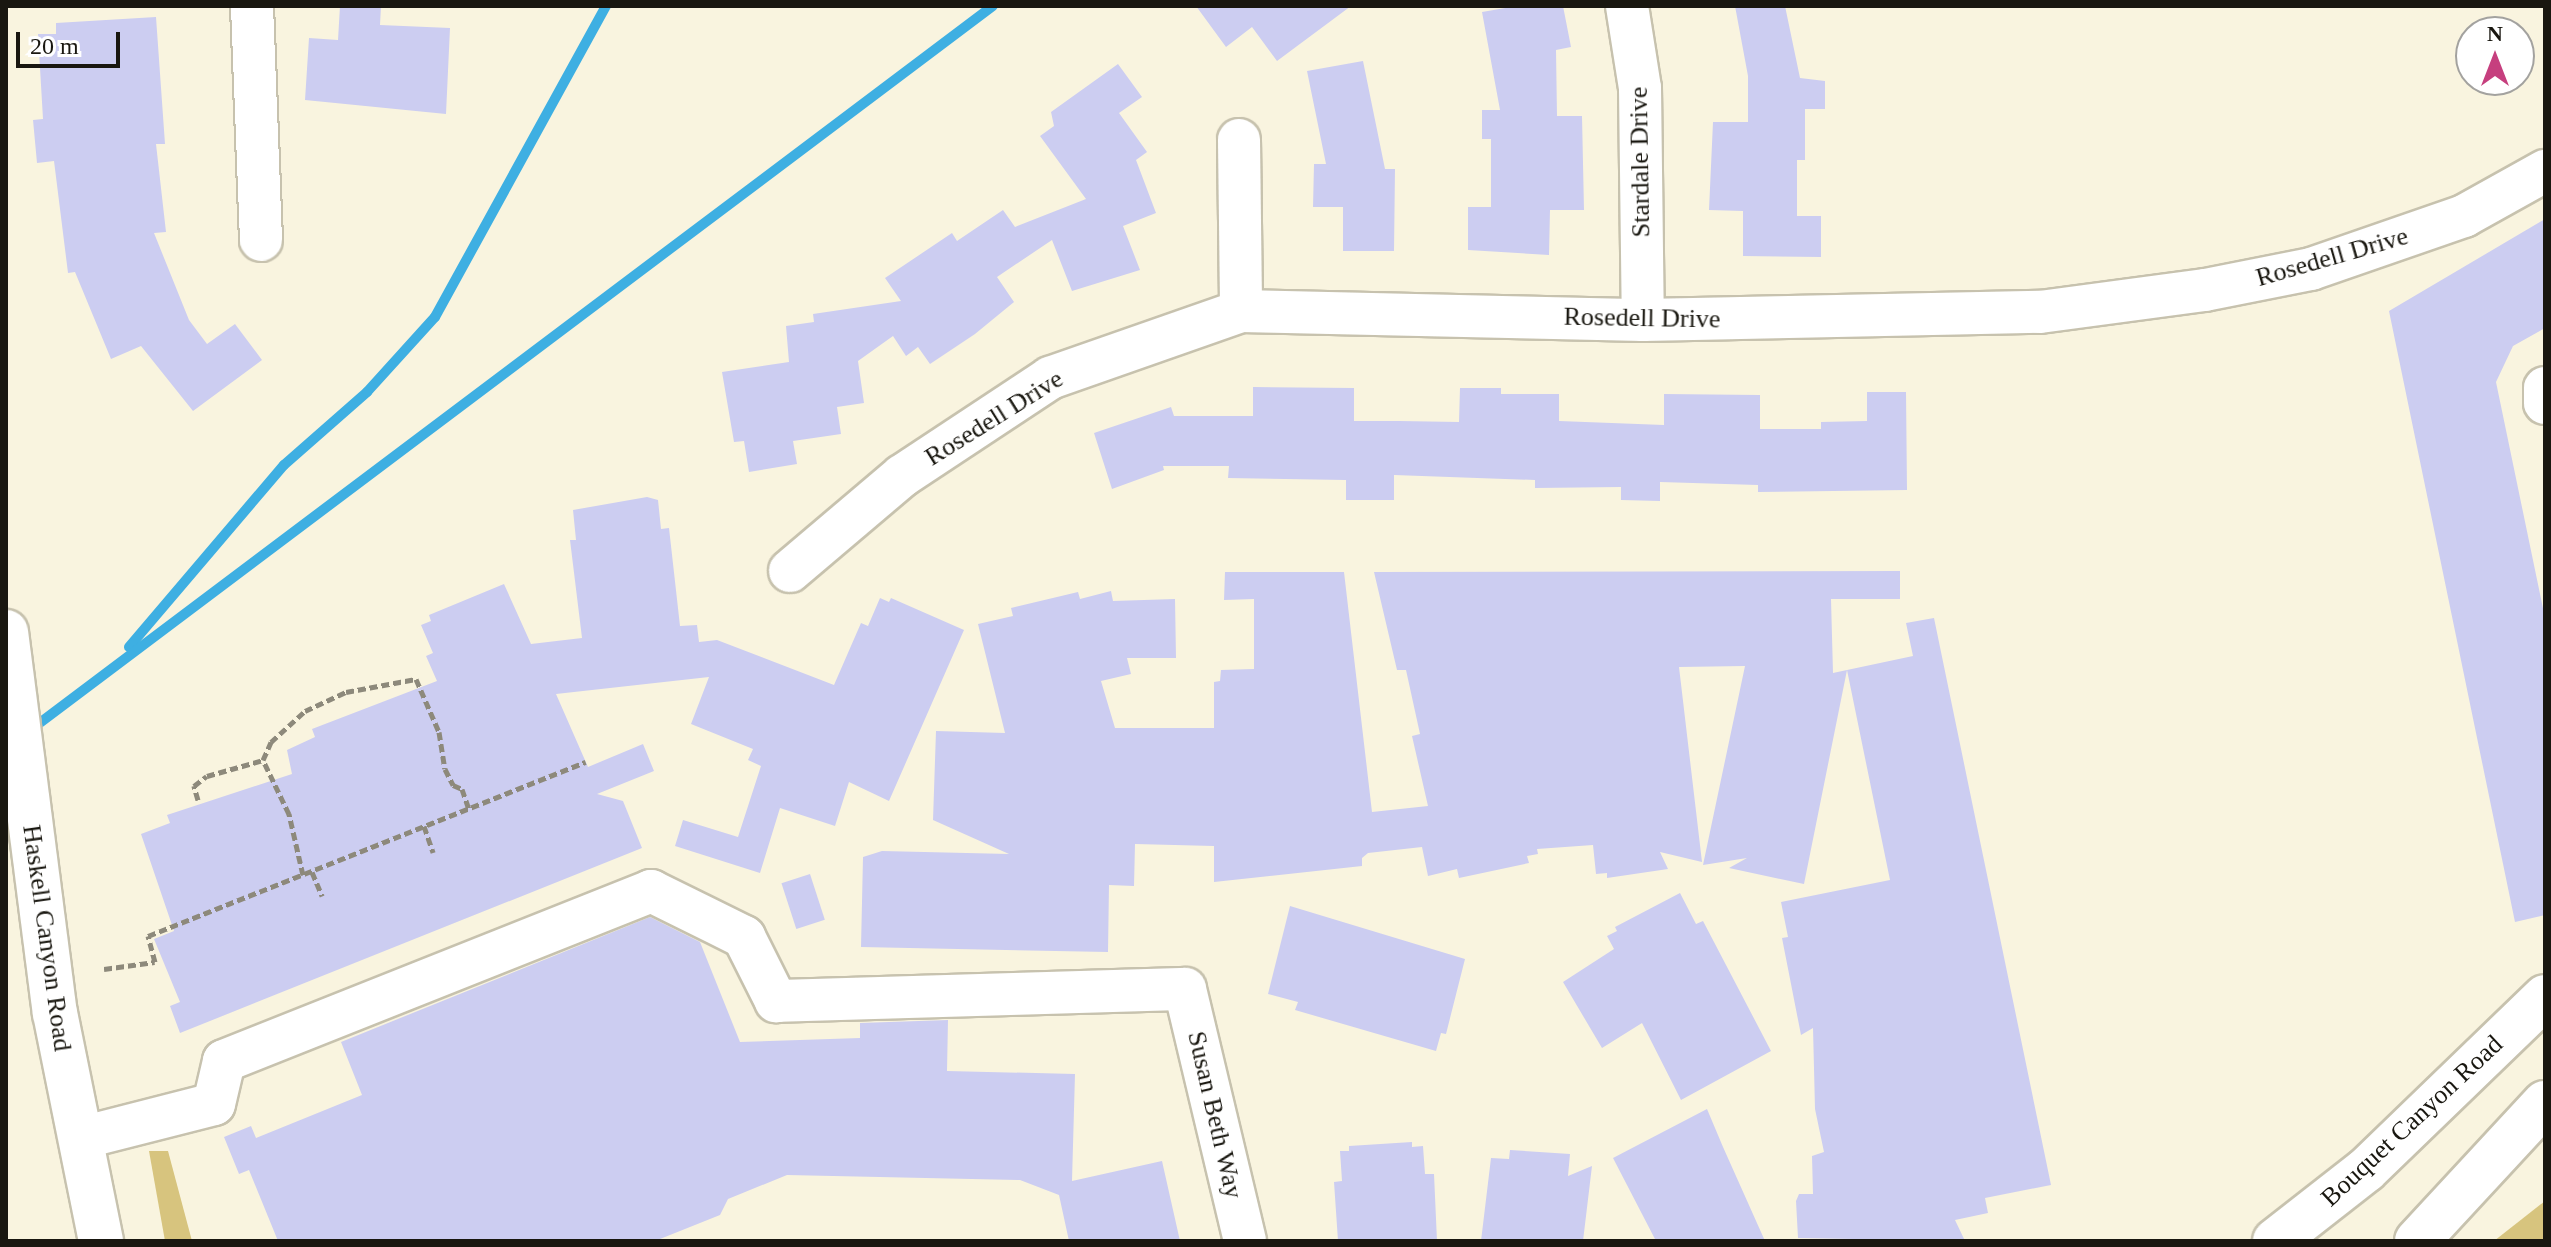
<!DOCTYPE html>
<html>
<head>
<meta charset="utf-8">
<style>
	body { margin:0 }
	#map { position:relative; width:2551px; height:1247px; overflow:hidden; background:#f9f4df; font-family:"Times New Roman",serif }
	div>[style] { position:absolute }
	.green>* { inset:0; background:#d7c47e }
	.stream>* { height:10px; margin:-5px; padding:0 5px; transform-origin:5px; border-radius:5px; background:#3eafe2 }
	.building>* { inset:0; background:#cccdf1; transform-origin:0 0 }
	.path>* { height:5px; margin-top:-2.5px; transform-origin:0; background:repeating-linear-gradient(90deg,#8d897b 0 8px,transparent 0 12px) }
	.roads { filter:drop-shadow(2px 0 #c7c2ae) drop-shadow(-2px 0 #c7c2ae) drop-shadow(0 2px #c7c2ae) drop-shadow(0 -2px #c7c2ae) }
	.minor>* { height:42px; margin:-21px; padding:0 21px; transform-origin:21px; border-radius:21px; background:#fff }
	.major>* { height:44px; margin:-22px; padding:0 22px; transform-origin:22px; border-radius:22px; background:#fff }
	span { translate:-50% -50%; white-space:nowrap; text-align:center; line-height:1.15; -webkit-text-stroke:6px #fff; paint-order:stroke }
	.street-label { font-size:26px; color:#191710 }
	.frame { position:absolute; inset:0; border:8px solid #191710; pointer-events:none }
	.north { position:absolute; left:2455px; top:16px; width:80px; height:80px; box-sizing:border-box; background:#fff; border:2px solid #a3a29f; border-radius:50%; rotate:0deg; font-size:22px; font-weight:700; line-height:32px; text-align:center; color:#191710 }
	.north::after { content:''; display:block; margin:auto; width:28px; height:36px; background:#c63f7e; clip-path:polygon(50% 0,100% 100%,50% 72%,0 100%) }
	.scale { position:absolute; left:16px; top:32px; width:104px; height:36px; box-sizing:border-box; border:4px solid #191710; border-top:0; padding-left:10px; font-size:24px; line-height:28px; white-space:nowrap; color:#191710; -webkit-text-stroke:6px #fff; paint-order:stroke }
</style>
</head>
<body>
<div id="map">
	<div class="green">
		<div style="clip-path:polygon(149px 1151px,168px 1151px,192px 1241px,165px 1241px)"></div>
		<div style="clip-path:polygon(2545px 1201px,2545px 1241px,2494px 1241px)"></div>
	</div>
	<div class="stream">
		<div style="left:129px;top:647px;width:239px;rotate:-49.6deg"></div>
		<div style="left:284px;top:465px;width:111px;rotate:-41.3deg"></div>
		<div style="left:367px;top:392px;width:101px;rotate:-47.8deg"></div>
		<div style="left:435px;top:317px;width:355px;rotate:-61.2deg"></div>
		<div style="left:29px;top:731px;width:1206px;rotate:-36.95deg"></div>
	</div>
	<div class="building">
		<div style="clip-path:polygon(340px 6px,381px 6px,380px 25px,450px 28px,446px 114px,305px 100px,309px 38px,338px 40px)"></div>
		<div style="clip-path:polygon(1196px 6px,1351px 6px,1277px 61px,1252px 27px,1226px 47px)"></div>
		<div style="clip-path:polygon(1517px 6px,1563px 6px,1571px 47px,1556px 50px,1557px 116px,1582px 116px,1584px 210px,1550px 210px,1549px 255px,1468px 250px,1468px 207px,1491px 207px,1491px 139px,1482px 139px,1482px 110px,1500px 110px,1482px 12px)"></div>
		<div style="clip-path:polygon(1735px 6px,1785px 6px,1800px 78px,1825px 81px,1825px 109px,1805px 109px,1805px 160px,1797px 160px,1797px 216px,1821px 216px,1821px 257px,1743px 256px,1743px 211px,1709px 210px,1713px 122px,1748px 122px,1748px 76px)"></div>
		<div style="clip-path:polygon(156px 17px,165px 144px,156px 144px,166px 232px,154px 233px,189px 320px,207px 344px,235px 324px,262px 360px,193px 411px,141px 346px,111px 359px,75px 272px,68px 273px,54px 161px,37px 163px,33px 120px,43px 119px,38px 34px,56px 34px,56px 23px)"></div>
		<div style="clip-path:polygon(1363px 61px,1385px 169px,1395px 169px,1394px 251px,1343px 251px,1343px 207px,1313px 207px,1314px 164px,1326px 164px,1307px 71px)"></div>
		<div style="clip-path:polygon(1118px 64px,1142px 97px,1119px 113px,1147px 152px,1136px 160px,1156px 213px,1123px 226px,1140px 270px,1072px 291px,1052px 240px,997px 277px,1014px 302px,975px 334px,930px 364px,918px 347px,906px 356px,893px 336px,858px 361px,864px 403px,837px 407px,841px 434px,793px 441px,797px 464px,749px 472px,744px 441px,734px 442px,722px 372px,789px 362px,786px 326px,814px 322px,813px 314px,901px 301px,885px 278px,952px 233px,957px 241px,1003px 210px,1015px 227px,1086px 199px,1040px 136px,1054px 126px,1051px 112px)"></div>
		<div style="clip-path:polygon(2545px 219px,2545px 328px,2513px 346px,2496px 382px,2545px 618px,2545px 915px,2515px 922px,2389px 311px)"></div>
		<div style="clip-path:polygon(1253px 387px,1354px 388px,1354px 421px,1399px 421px,1459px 422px,1460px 388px,1501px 388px,1501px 394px,1559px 394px,1559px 421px,1664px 425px,1664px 394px,1760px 395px,1760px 429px,1821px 429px,1821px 422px,1867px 421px,1867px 392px,1906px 392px,1907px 490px,1758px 492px,1758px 485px,1660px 482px,1660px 501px,1621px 500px,1621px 487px,1535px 488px,1535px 480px,1394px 475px,1394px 500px,1346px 500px,1346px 480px,1228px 478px,1229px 466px,1163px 466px,1164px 470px,1112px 489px,1094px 433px,1171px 407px,1174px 416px,1253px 416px)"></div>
		<div style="clip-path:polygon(647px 497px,658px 500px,661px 529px,669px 528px,680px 626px,697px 625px,699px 642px,717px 640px,834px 685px,861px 623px,868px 626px,880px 598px,889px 602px,891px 598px,964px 630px,889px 801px,849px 782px,835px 826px,780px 808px,760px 873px,675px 846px,683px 820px,738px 837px,761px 766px,748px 760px,753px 749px,691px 724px,709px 677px,556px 694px,588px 767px,643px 744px,654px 771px,597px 794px,623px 801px,642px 848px,180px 1033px,170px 1006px,180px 1002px,154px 939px,174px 931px,141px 834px,170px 823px,167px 815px,292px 774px,287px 750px,315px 737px,312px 729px,437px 681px,426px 656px,433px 653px,421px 625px,431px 621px,429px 615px,504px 584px,531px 644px,582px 638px,570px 540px,576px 540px,573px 510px)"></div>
		<div style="clip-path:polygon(1900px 571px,1900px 599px,1831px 599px,1833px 673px,1847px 670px,1804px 884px,1729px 868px,1747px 858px,1703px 865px,1745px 666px,1679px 667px,1702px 862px,1660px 852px,1668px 869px,1607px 878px,1607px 873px,1596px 874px,1593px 845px,1537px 849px,1538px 854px,1527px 856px,1529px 863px,1459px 878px,1457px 869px,1428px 876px,1422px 847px,1368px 853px,1362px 858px,1362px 866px,1214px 882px,1214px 846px,1135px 844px,1134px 886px,1109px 885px,1108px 952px,861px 947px,863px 857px,882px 851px,1009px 854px,933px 820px,936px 731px,1005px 733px,978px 624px,1013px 616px,1011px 608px,1078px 592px,1080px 599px,1111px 591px,1113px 601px,1175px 599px,1176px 658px,1127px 658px,1131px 674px,1101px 681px,1115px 728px,1214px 728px,1214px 682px,1220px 681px,1221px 670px,1254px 669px,1254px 599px,1224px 600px,1225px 572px,1344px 572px,1372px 812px,1428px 806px,1412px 736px,1420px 734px,1406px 670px,1397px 670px,1374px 572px)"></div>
		<div style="clip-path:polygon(1934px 618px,2051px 1185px,1985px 1198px,1988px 1213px,1955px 1220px,1965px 1241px,1798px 1238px,1796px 1201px,1799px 1194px,1813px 1194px,1812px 1156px,1824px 1152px,1815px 1109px,1813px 1028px,1801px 1035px,1782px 938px,1788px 937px,1781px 902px,1890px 880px,1847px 670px,1913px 656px,1906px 623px)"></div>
		<div style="left:810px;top:874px;width:48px;height:30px;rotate:72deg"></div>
		<div style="clip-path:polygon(1680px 893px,1696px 924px,1703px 921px,1771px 1051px,1681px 1100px,1642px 1023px,1602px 1048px,1563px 982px,1614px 949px,1607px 936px,1617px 931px,1615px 927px)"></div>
		<div style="clip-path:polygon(1290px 906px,1465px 959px,1446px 1034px,1441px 1033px,1436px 1051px,1295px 1010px,1298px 1002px,1268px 994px)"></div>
		<div style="clip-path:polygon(650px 917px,700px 942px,740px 1042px,860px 1038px,860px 1023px,948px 1020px,947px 1071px,1075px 1074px,1072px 1181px,1162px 1161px,1180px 1241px,1069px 1241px,1059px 1195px,1020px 1180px,787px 1175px,728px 1199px,720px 1215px,655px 1241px,278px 1241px,249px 1170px,239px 1174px,224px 1137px,251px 1126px,256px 1138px,362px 1095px,341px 1042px)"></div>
		<div style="clip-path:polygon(1707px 1109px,1723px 1147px,1765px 1241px,1656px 1241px,1613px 1158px)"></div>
		<div style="clip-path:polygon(1412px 1142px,1412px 1147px,1423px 1146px,1425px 1174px,1434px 1174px,1437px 1241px,1338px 1241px,1334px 1182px,1342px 1181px,1340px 1151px,1349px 1151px,1349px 1146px)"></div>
		<div style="clip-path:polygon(1510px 1150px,1570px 1154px,1568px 1176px,1592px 1166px,1583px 1241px,1481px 1241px,1491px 1158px,1509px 1159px)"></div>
	</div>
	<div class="path">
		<div style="left:198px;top:800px;width:15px;rotate:-106deg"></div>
		<div style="left:194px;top:786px;width:16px;rotate:-38deg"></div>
		<div style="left:207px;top:776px;width:58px;rotate:-15.9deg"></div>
		<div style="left:424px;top:826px;width:28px;rotate:71deg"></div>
		<div style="left:312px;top:872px;width:26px;rotate:67deg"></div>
		<div style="left:303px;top:875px;width:63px;rotate:-102.9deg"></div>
		<div style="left:289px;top:814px;width:60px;rotate:-115.7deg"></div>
		<div style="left:263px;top:760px;width:20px;rotate:-66deg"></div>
		<div style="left:271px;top:742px;width:46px;rotate:-42.4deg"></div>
		<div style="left:305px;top:711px;width:45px;rotate:-24.9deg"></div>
		<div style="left:346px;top:692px;width:71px;rotate:-10.5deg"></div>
		<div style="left:416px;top:679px;width:58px;rotate:66.5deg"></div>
		<div style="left:439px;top:732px;width:37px;rotate:81deg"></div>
		<div style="left:445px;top:769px;width:18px;rotate:63deg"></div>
		<div style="left:453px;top:785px;width:10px;rotate:24deg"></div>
		<div style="left:462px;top:789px;width:21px;rotate:71deg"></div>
		<div style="left:104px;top:969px;width:51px;rotate:-7.8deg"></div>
		<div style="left:155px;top:962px;width:27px;rotate:-105deg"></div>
		<div style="left:148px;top:936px;width:471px;rotate:-21.7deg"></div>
	</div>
	<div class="roads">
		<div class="minor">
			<div style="left:252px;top:6px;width:234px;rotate:87.8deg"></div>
			<div style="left:1627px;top:6px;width:83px;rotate:81deg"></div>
			<div style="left:1640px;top:88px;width:232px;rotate:89.3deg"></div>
			<div style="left:1239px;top:140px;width:171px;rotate:89.3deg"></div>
			<div style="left:2545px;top:388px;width:15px;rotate:90deg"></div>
			<div style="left:790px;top:571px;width:147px;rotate:-40.3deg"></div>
			<div style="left:902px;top:476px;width:178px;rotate:-33.5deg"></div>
			<div style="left:1050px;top:378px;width:202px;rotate:-19.3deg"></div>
			<div style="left:1241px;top:311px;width:402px;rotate:1.3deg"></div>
			<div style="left:1643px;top:320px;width:397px;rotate:-1.2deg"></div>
			<div style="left:2040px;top:312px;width:166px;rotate:-7.6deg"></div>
			<div style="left:2205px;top:290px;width:108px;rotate:-11.2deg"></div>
			<div style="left:2311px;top:269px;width:162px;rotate:-19.1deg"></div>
			<div style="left:2464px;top:216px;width:93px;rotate:-29.1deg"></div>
			<div style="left:81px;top:1138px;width:137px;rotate:-14.3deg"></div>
			<div style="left:214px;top:1104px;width:44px;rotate:-76.9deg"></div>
			<div style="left:224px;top:1061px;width:460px;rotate:-21.7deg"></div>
			<div style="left:651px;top:891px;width:104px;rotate:26.3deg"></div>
			<div style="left:744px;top:937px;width:72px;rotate:63.4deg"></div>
			<div style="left:776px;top:1001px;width:409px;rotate:-1.7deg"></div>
			<div style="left:1185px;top:989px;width:259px;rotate:76.6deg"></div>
		</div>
		<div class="major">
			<div style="left:6px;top:632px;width:384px;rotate:82.7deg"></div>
			<div style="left:55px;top:1013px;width:233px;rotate:78.6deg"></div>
			<div style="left:2275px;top:1241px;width:115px;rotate:-38deg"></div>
			<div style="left:2366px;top:1170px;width:249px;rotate:-44deg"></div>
			<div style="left:2417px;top:1241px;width:188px;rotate:-47.2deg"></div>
		</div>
	</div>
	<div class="street-label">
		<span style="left:1640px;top:162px;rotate:-91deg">Stardale Drive</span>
		<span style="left:2332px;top:257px;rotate:-16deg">Rosedell Drive</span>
		<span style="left:1642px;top:318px;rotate:1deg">Rosedell Drive</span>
		<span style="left:994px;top:418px;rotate:-32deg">Rosedell Drive</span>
		<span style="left:47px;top:938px;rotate:82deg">Haskell Canyon Road</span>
		<span style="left:1215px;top:1115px;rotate:77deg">Susan Beth Way</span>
		<span style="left:2412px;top:1121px;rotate:-43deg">Bouquet Canyon Road</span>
	</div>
	<div class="frame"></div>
	<div class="north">N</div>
	<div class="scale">20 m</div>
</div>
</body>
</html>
